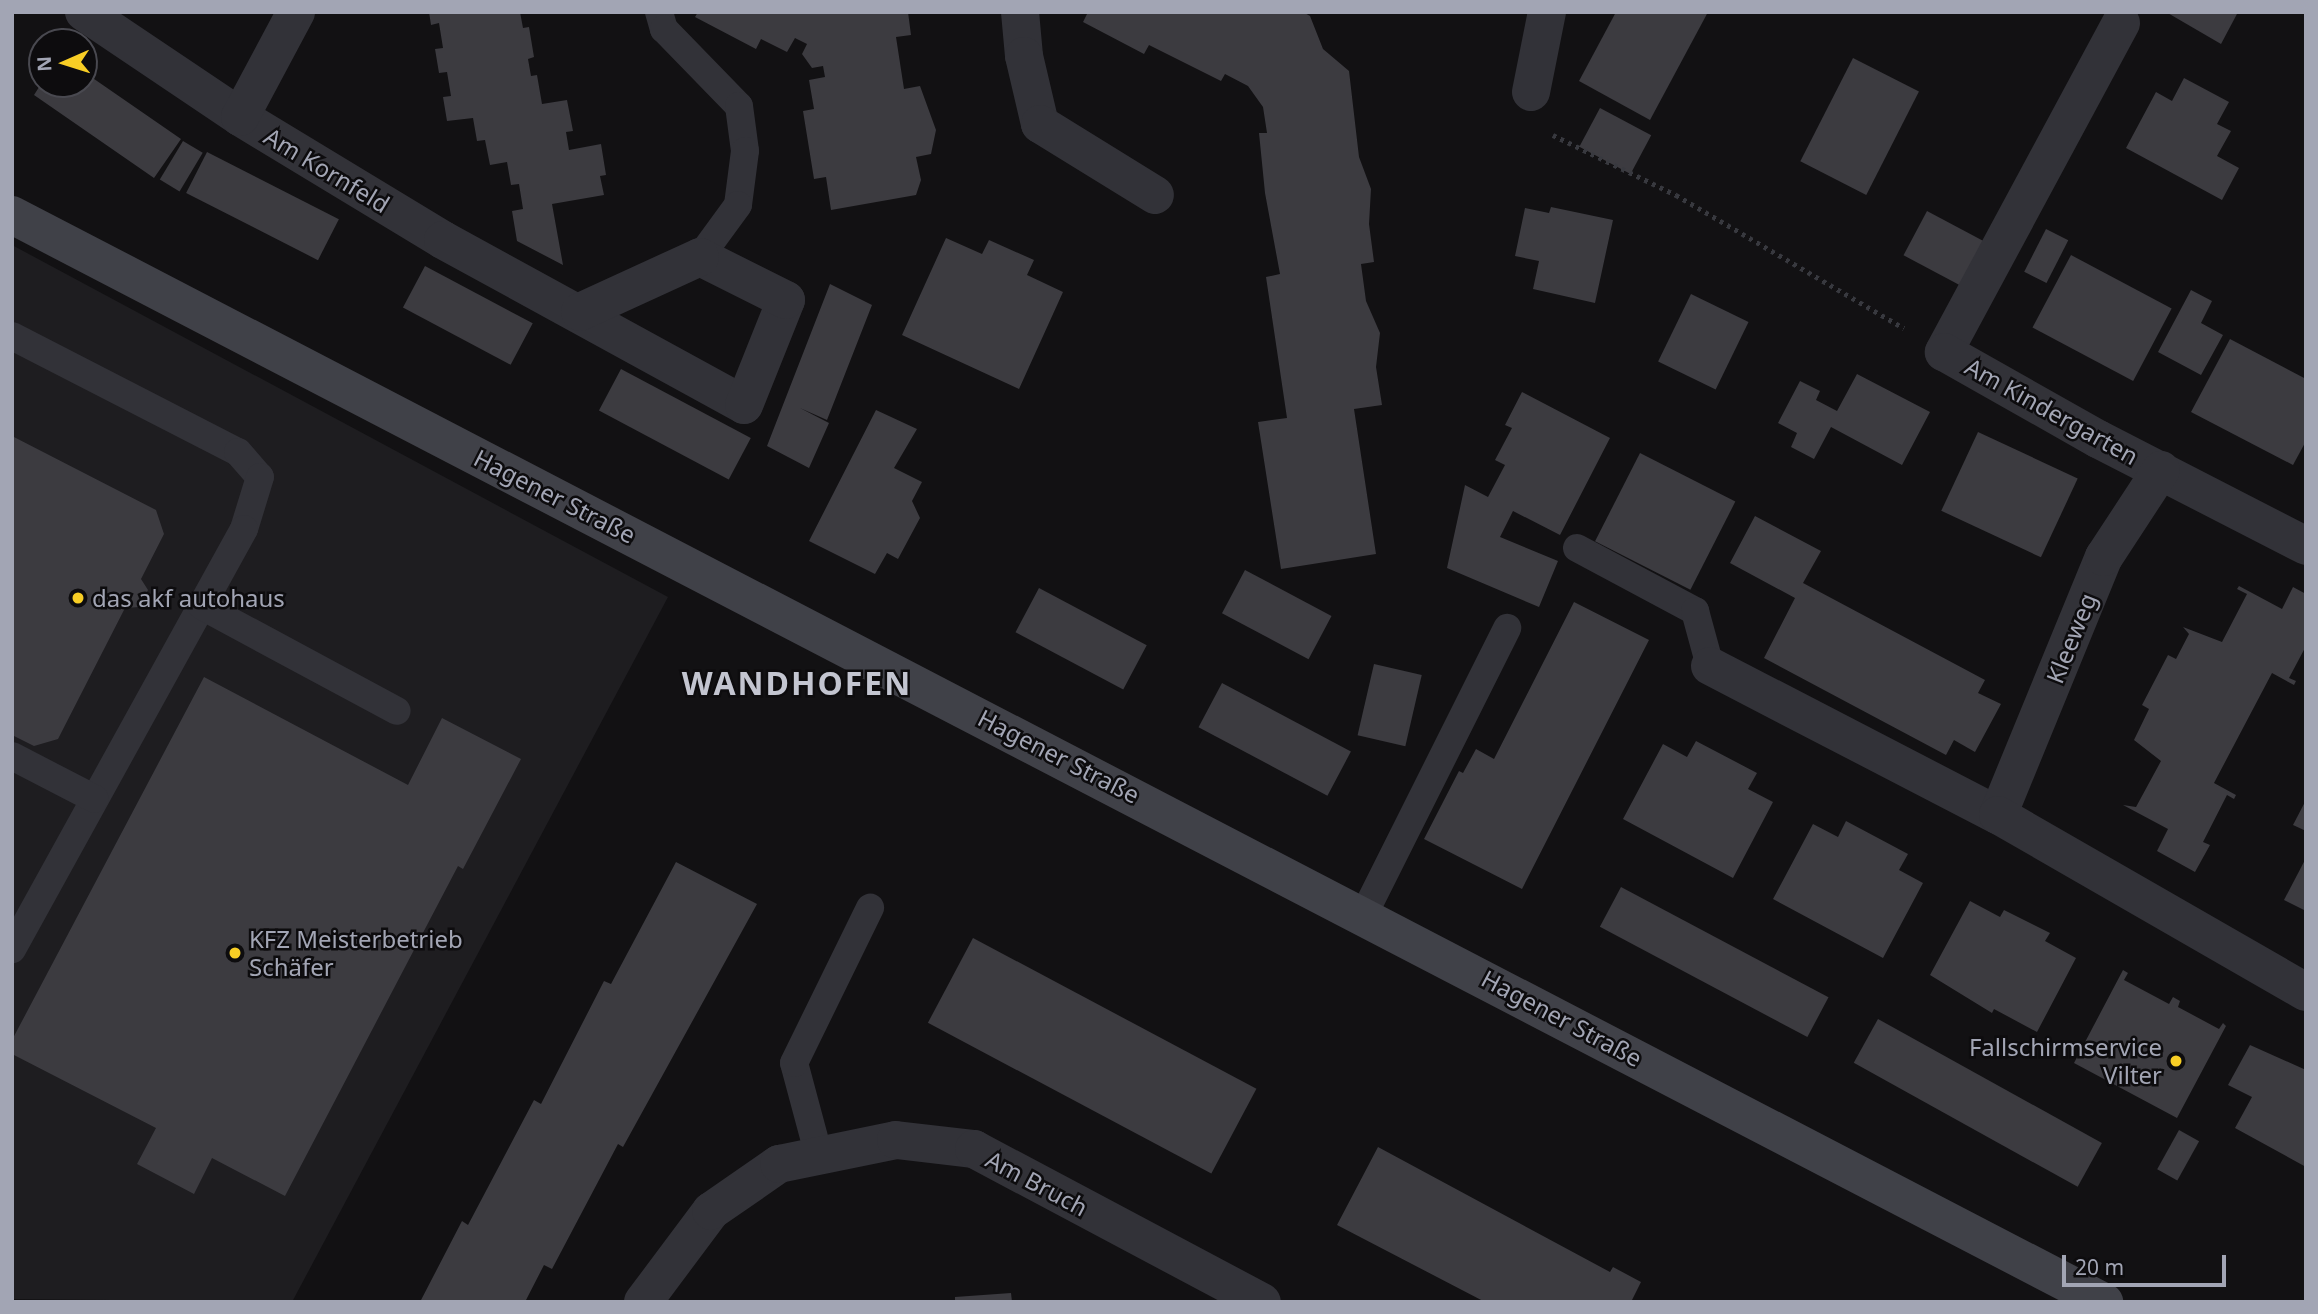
<!DOCTYPE html>
<html>
<head>
<meta charset="utf-8">
<style>
	body { margin:0 }
	#map { position:relative; width:2318px; height:1314px; overflow:hidden; background:#121113; font-family:"Noto Sans",sans-serif }
	div>[style] { position:absolute }
	.built>* { inset:0; background:#1e1d20 }
	.building>* { inset:0; background:#3c3b40; transform-origin:0 0 }
	.path>* { height:4.5px; margin-top:-2.25px; transform-origin:0; background:repeating-linear-gradient(90deg,#38393f 0 3.5px,transparent 0 8.5px) }
	.service>* { height:28px; margin:-14px; padding:0 14px; transform-origin:14px; border-radius:14px; background:#323238 }
	.minor>* { height:38px; margin:-19px; padding:0 19px; transform-origin:19px; border-radius:19px; background:#323238 }
	.secondary>* { height:38px; margin:-19px; padding:0 19px; transform-origin:19px; border-radius:19px; background:#404148 }
	.dots>* { width:19px; height:19px; translate:-50% -50%; box-sizing:border-box; border:4px solid #0d0c0e; border-radius:50% }
	span { translate:-50% -50%; white-space:nowrap; text-align:center; line-height:1.15; -webkit-text-stroke:5px #0d0c0e; paint-order:stroke }
	.street-label { font-size:24px; color:#a2a5b4 }
	.poi-label { font-size:24px; color:#a2a5b4 }
	.left { translate:0 -50%; text-align:left }
	.right { translate:-100% -50%; text-align:right }
	.district-label { font-size:32px; color:#c3c5d0; font-weight:700; letter-spacing:2px }
	.frame { position:absolute; inset:0; border:14px solid #a2a5b4; pointer-events:none }
	.north { position:absolute; left:28px; top:28px; width:70px; height:70px; box-sizing:border-box; background:#0d0c0e; border:2px solid #494950; border-radius:50%; rotate:267deg; font-size:19px; font-weight:700; line-height:28px; text-align:center; color:#a2a5b4 }
	.north::after { content:''; display:block; margin:auto; width:24px; height:32px; background:#f8ce25; clip-path:polygon(50% 0,100% 100%,50% 72%,0 100%) }
	.scale { position:absolute; left:2062px; top:1255px; width:164px; height:32px; box-sizing:border-box; border:4px solid #a2a5b4; border-top:0; padding-left:9px; font-size:21px; line-height:24px; white-space:nowrap; color:#a2a5b4; -webkit-text-stroke:5px #0d0c0e; paint-order:stroke }
</style>
</head>
<body>
<div id="map">
	<div class="built">
		<div style="clip-path:polygon(12px 245px,668px 597px,292px 1302px,12px 1299px)"></div>
	</div>
	<div class="building">
		<div style="clip-path:polygon(429px 12px,520px 12px,523px 28px,529px 27px,534px 57px,528px 59px,531px 76px,537px 75px,542px 104px,567px 100px,573px 131px,566px 132px,569px 150px,601px 144px,606px 175px,600px 176px,604px 195px,552px 204px,563px 265px,517px 241px,512px 211px,523px 209px,519px 184px,511px 185px,507px 162px,490px 165px,485px 140px,477px 141px,473px 118px,447px 121px,443px 97px,451px 96px,447px 72px,439px 73px,435px 49px,443px 48px,439px 23px,431px 25px)"></div>
		<div style="clip-path:polygon(698px 12px,908px 12px,911px 35px,896px 37px,904px 89px,920px 86px,936px 130px,931px 154px,916px 157px,921px 180px,916px 195px,831px 210px,826px 177px,814px 179px,803px 111px,814px 109px,809px 80px,825px 77px,823px 66px,812px 68px,802px 54px,807px 44px,795px 38px,787px 52px,761px 39px,756px 49px,695px 17px)"></div>
		<div style="clip-path:polygon(1088px 12px,1303px 12px,1310px 16px,1323px 49px,1349px 71px,1359px 157px,1371px 189px,1369px 224px,1374px 262px,1361px 264px,1366px 301px,1380px 333px,1376px 367px,1382px 405px,1354px 409px,1376px 554px,1281px 569px,1258px 422px,1287px 418px,1266px 277px,1280px 274px,1265px 193px,1259px 133px,1267px 133px,1263px 107px,1248px 86px,1225px 74px,1221px 81px,1149px 45px,1144px 54px,1083px 22px)"></div>
		<div style="clip-path:polygon(1616px 12px,1708px 12px,1650px 120px,1579px 81px)"></div>
		<div style="clip-path:polygon(2166px 12px,2238px 12px,2221px 44px)"></div>
		<div style="left:1853px;top:58px;width:74px;height:116px;rotate:27deg"></div>
		<div style="clip-path:polygon(84px 72px,181px 139px,154px 178px,34px 95px,41px 84px,84px 84px)"></div>
		<div style="clip-path:polygon(2184px 78px,2229px 102px,2217px 124px,2231px 131px,2217px 156px,2239px 168px,2222px 200px,2126px 148px,2156px 92px,2172px 101px)"></div>
		<div style="left:1600px;top:108px;width:58px;height:44px;rotate:28deg"></div>
		<div style="left:183px;top:141px;width:23px;height:45px;rotate:31deg"></div>
		<div style="left:207px;top:152px;width:148px;height:46px;rotate:27deg"></div>
		<div style="clip-path:polygon(1551px 207px,1613px 220px,1595px 303px,1533px 289px,1539px 261px,1515px 256px,1525px 208px,1549px 213px)"></div>
		<div style="left:1927px;top:211px;width:74px;height:50px;rotate:28deg"></div>
		<div style="left:2046px;top:229px;width:25px;height:48px;rotate:27deg"></div>
		<div style="clip-path:polygon(946px 238px,982px 254px,989px 240px,1034px 260px,1027px 275px,1063px 292px,1019px 389px,902px 335px)"></div>
		<div style="left:2071px;top:255px;width:114px;height:82px;rotate:28deg"></div>
		<div style="left:425px;top:266px;width:122px;height:47px;rotate:28deg"></div>
		<div style="clip-path:polygon(830px 284px,872px 305px,827px 420px,800px 408px,829px 423px,809px 468px,767px 446px)"></div>
		<div style="clip-path:polygon(2191px 290px,2212px 301px,2201px 323px,2223px 335px,2201px 375px,2158px 352px)"></div>
		<div style="left:1691px;top:294px;width:64px;height:75px;rotate:26deg"></div>
		<div style="clip-path:polygon(2230px 339px,2306px 379px,2306px 441px,2293px 465px,2191px 412px)"></div>
		<div style="left:621px;top:369px;width:147px;height:47px;rotate:28deg"></div>
		<div style="clip-path:polygon(1857px 374px,1930px 412px,1902px 465px,1831px 427px,1814px 459px,1791px 447px,1797px 433px,1778px 423px,1800px 381px,1820px 391px,1816px 400px,1837px 411px)"></div>
		<div style="clip-path:polygon(1522px 392px,1610px 438px,1560px 535px,1513px 511px,1500px 537px,1558px 561px,1539px 607px,1447px 568px,1465px 485px,1488px 497px,1505px 465px,1495px 460px,1512px 428px,1505px 425px)"></div>
		<div style="clip-path:polygon(876px 410px,917px 429px,894px 468px,922px 482px,912px 501px,920px 518px,898px 559px,887px 553px,875px 574px,809px 541px)"></div>
		<div style="left:1978px;top:432px;width:110px;height:87px;rotate:25deg"></div>
		<div style="clip-path:polygon(12px 436px,156px 510px,164px 534px,141px 579px,148px 590px,139px 607px,125px 608px,58px 739px,34px 746px,12px 735px)"></div>
		<div style="left:1640px;top:453px;width:107px;height:99px;rotate:27deg"></div>
		<div style="clip-path:polygon(1755px 516px,1821px 551px,1803px 583px,1985px 680px,1978px 693px,2001px 704px,1975px 752px,1954px 740px,1946px 755px,1764px 658px,1795px 598px,1730px 563px)"></div>
		<div style="left:1245px;top:570px;width:98px;height:49px;rotate:28deg"></div>
		<div style="clip-path:polygon(2239px 586px,2282px 609px,2293px 587px,2306px 594px,2306px 646px,2289px 678px,2296px 681px,2294px 685px,2272px 673px,2214px 783px,2236px 795px,2234px 799px,2227px 795px,2203px 842px,2210px 845px,2195px 872px,2157px 851px,2168px 829px,2123px 805px,2136px 807px,2161px 761px,2134px 740px,2149px 709px,2142px 705px,2168px 655px,2176px 659px,2189px 634px,2183px 627px,2222px 642px,2247px 594px,2237px 589px)"></div>
		<div style="left:1039px;top:588px;width:122px;height:50px;rotate:28deg"></div>
		<div style="clip-path:polygon(1574px 602px,1649px 640px,1522px 889px,1424px 839px,1459px 771px,1463px 773px,1476px 749px,1494px 759px)"></div>
		<div style="left:1374px;top:664px;width:49px;height:73px;rotate:13deg"></div>
		<div style="clip-path:polygon(204px 677px,408px 785px,442px 718px,521px 759px,463px 869px,458px 866px,285px 1196px,212px 1158px,194px 1194px,137px 1164px,156px 1128px,12px 1054px,12px 1040px)"></div>
		<div style="left:1222px;top:683px;width:146px;height:50px;rotate:28deg"></div>
		<div style="clip-path:polygon(1696px 741px,1757px 773px,1748px 789px,1773px 802px,1733px 878px,1623px 819px,1663px 744px,1687px 757px)"></div>
		<div style="clip-path:polygon(2306px 800px,2306px 831px,2293px 825px)"></div>
		<div style="clip-path:polygon(1846px 821px,1908px 854px,1899px 870px,1923px 883px,1883px 958px,1773px 899px,1813px 824px,1838px 837px)"></div>
		<div style="clip-path:polygon(2306px 858px,2306px 911px,2284px 900px)"></div>
		<div style="clip-path:polygon(676px 862px,757px 904px,623px 1147px,618px 1144px,552px 1269px,544px 1265px,525px 1302px,420px 1302px,462px 1221px,468px 1225px,534px 1100px,541px 1104px,604px 981px,611px 984px)"></div>
		<div style="left:1621px;top:887px;width:235px;height:45px;rotate:28deg"></div>
		<div style="clip-path:polygon(1970px 901px,2000px 917px,2004px 910px,2050px 933px,2045px 941px,2076px 958px,2037px 1032px,1994px 1009px,1992px 1013px,1930px 975px)"></div>
		<div style="left:973px;top:938px;width:321px;height:96px;rotate:28deg"></div>
		<div style="clip-path:polygon(2123px 970px,2128px 973px,2124px 980px,2169px 1004px,2173px 997px,2180px 1001px,2178px 1007px,2219px 1029px,2223px 1023px,2226px 1026px,2177px 1118px,2074px 1063px)"></div>
		<div style="left:1878px;top:1019px;width:256px;height:50px;rotate:29deg"></div>
		<div style="clip-path:polygon(2250px 1045px,2306px 1070px,2306px 1167px,2235px 1128px,2252px 1097px,2228px 1085px)"></div>
		<div style="left:2179px;top:1130px;width:23px;height:45px;rotate:29deg"></div>
		<div style="clip-path:polygon(1378px 1147px,1610px 1272px,1613px 1267px,1641px 1282px,1631px 1302px,1485px 1302px,1337px 1225px)"></div>
		<div style="clip-path:polygon(1011px 1293px,1012px 1302px,955px 1302px,955px 1297px)"></div>
	</div>
	<div class="path">
		<div style="left:1553px;top:135px;width:137px;rotate:26deg"></div>
		<div style="left:1676px;top:195px;width:264px;rotate:30.3deg"></div>
	</div>
	<div class="service">
		<div style="left:659px;top:12px;width:18px;rotate:74deg"></div>
		<div style="left:664px;top:29px;width:107px;rotate:45.8deg"></div>
		<div style="left:739px;top:106px;width:45px;rotate:82.4deg"></div>
		<div style="left:745px;top:151px;width:54px;rotate:97.4deg"></div>
		<div style="left:738px;top:205px;width:64px;rotate:126.2deg"></div>
		<div style="left:12px;top:336px;width:254px;rotate:27.2deg"></div>
		<div style="left:238px;top:452px;width:33px;rotate:49deg"></div>
		<div style="left:260px;top:477px;width:54px;rotate:107.1deg"></div>
		<div style="left:244px;top:529px;width:480px;rotate:118.9deg"></div>
		<div style="left:1577px;top:548px;width:134px;rotate:28.1deg"></div>
		<div style="left:1695px;top:611px;width:57px;rotate:74.7deg"></div>
		<div style="left:202px;top:606px;width:221px;rotate:28.3deg"></div>
		<div style="left:12px;top:756px;width:93px;rotate:27.4deg"></div>
		<div style="left:1364px;top:914px;width:320px;rotate:-63.4deg"></div>
		<div style="left:819px;top:1156px;width:96px;rotate:-105deg"></div>
		<div style="left:794px;top:1063px;width:173px;rotate:-63.9deg"></div>
	</div>
	<div class="minor">
		<div style="left:84px;top:12px;width:188px;rotate:33.9deg"></div>
		<div style="left:240px;top:117px;width:237px;rotate:31.2deg"></div>
		<div style="left:443px;top:240px;width:343px;rotate:28.7deg"></div>
		<div style="left:744px;top:405px;width:113px;rotate:-68.2deg"></div>
		<div style="left:786px;top:300px;width:96px;rotate:-153.4deg"></div>
		<div style="left:700px;top:257px;width:132px;rotate:155.4deg"></div>
		<div style="left:1020px;top:12px;width:44px;rotate:84.8deg"></div>
		<div style="left:1024px;top:56px;width:70px;rotate:76.8deg"></div>
		<div style="left:1040px;top:124px;width:135px;rotate:31.7deg"></div>
		<div style="left:2121px;top:23px;width:374px;rotate:118.3deg"></div>
		<div style="left:1944px;top:352px;width:177px;rotate:29.5deg"></div>
		<div style="left:2098px;top:439px;width:234px;rotate:27.2deg"></div>
		<div style="left:1531px;top:92px;width:82px;rotate:-78.7deg"></div>
		<div style="left:240px;top:117px;width:119px;rotate:-61.9deg"></div>
		<div style="left:1710px;top:666px;width:324px;rotate:27.4deg"></div>
		<div style="left:1998px;top:815px;width:279px;rotate:-67.7deg"></div>
		<div style="left:2104px;top:557px;width:104px;rotate:-56.8deg"></div>
		<div style="left:1998px;top:815px;width:355px;rotate:29.9deg"></div>
		<div style="left:643px;top:1302px;width:114px;rotate:-53.2deg"></div>
		<div style="left:711px;top:1211px;width:83px;rotate:-34.7deg"></div>
		<div style="left:779px;top:1164px;width:119px;rotate:-11.6deg"></div>
		<div style="left:896px;top:1140px;width:79px;rotate:6.6deg"></div>
		<div style="left:974px;top:1149px;width:326px;rotate:28deg"></div>
	</div>
	<div class="secondary">
		<div style="left:12px;top:215px;width:2358px;rotate:27.46deg"></div>
	</div>
	<div class="dots">
		<div style="left:78px;top:598px;background:#f8ce25"></div>
		<div style="left:235px;top:953px;background:#f8ce25"></div>
		<div style="left:2176px;top:1061px;background:#f8ce25"></div>
	</div>
	<div class="street-label">
		<span style="left:327px;top:170px;rotate:31deg">Am Kornfeld</span>
		<span style="left:2052px;top:411px;rotate:29deg">Am Kindergarten</span>
		<span style="left:555px;top:496px;rotate:27deg">Hagener Straße</span>
		<span style="left:2071px;top:638px;rotate:-68deg">Kleeweg</span>
		<span style="left:1059px;top:756px;rotate:27deg">Hagener Straße</span>
		<span style="left:1562px;top:1018px;rotate:28deg">Hagener Straße</span>
		<span style="left:1037px;top:1183px;rotate:28deg">Am Bruch</span>
	</div>
	<div class="poi-label">
		<span class="left" style="left:92px;top:598px">das akf autohaus</span>
		<span class="left" style="left:249px;top:953px">KFZ Meisterbetrieb<br>Schäfer</span>
		<span class="right" style="left:2162px;top:1061px">Fallschirmservice<br>Vilter</span>
	</div>
	<div class="district-label">
		<span style="left:797px;top:683px">WANDHOFEN</span>
	</div>
	<div class="frame"></div>
	<div class="north">N</div>
	<div class="scale">20 m</div>
</div>
</body>
</html>
